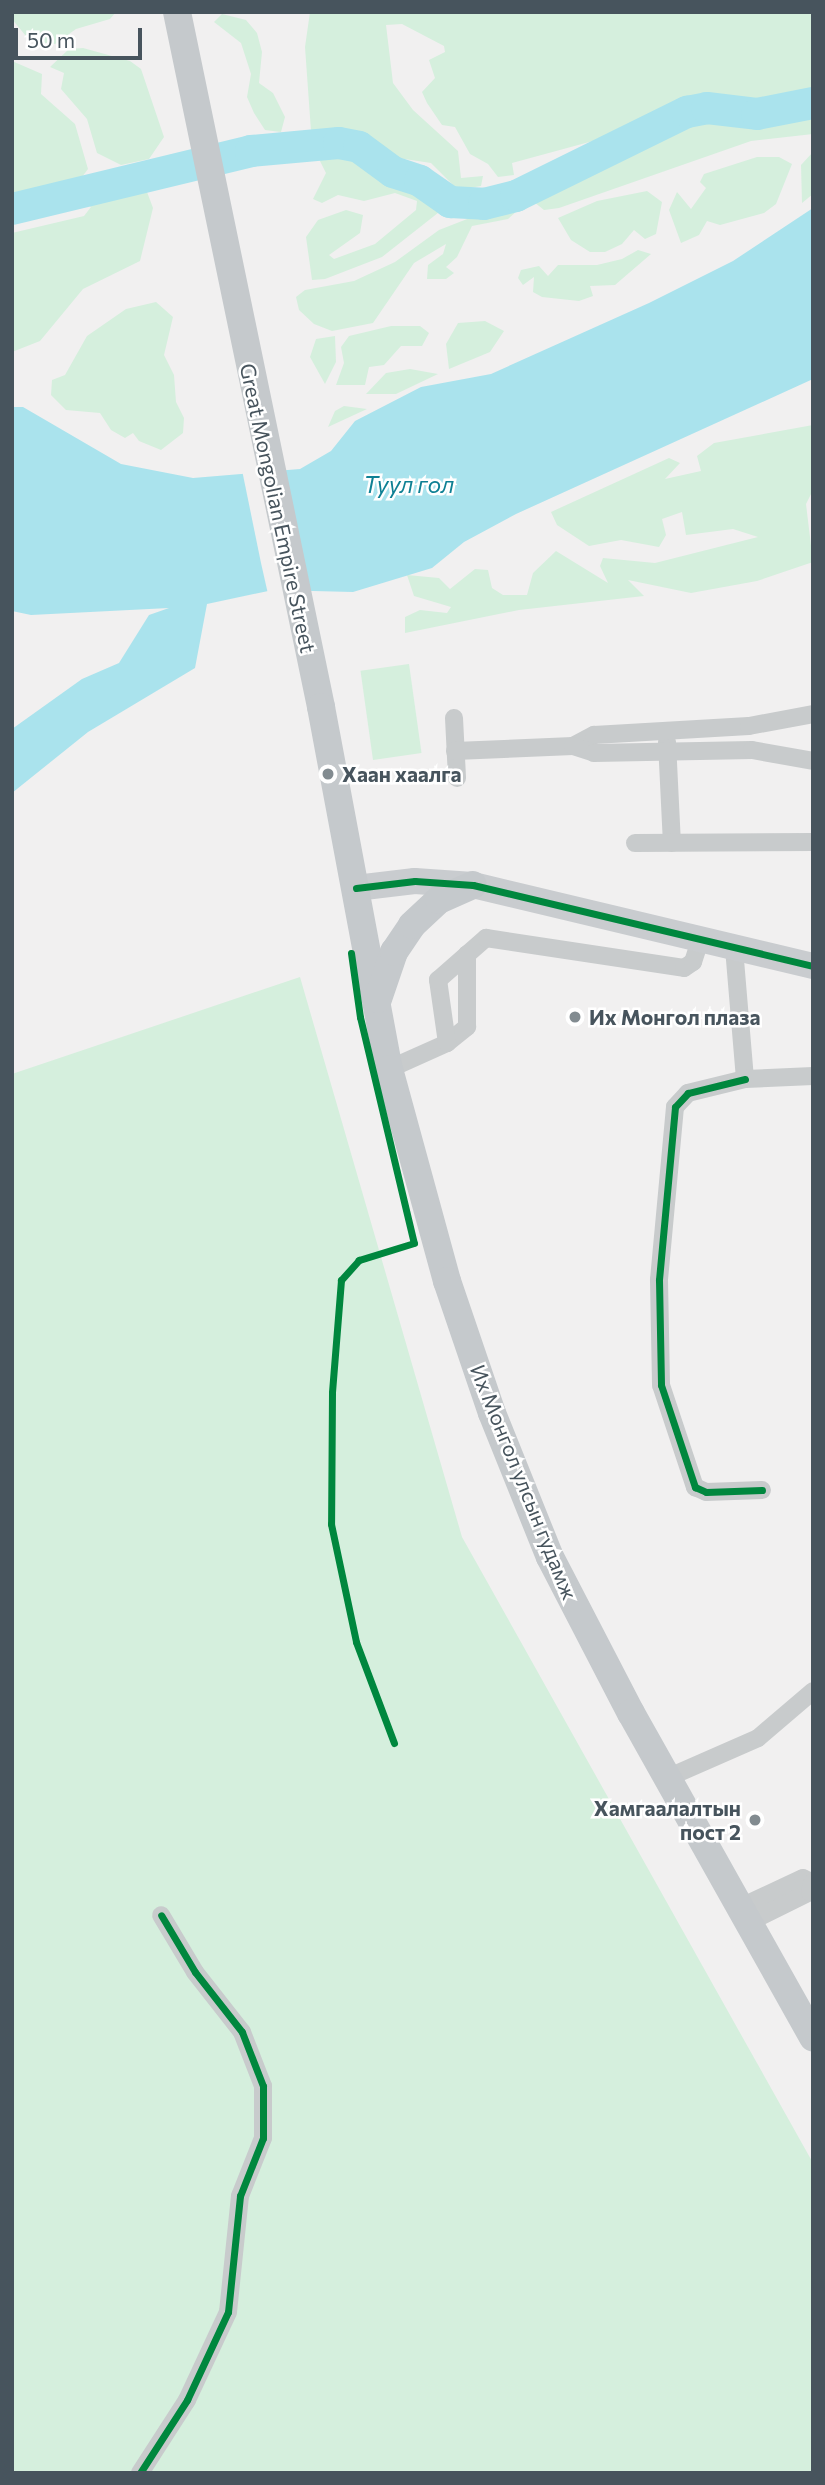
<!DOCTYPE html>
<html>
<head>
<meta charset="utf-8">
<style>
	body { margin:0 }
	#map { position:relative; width:825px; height:2485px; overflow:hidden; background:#f1f0f0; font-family:Commissioner,sans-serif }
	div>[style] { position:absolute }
	.green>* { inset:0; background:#d5efdd; transform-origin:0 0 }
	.water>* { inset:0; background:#aae3ed }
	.pier>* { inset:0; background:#f1f0f0 }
	.river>* { height:32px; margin:-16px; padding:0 16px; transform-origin:16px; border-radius:16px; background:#aae3ed }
	.street>* { height:18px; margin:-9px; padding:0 9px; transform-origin:9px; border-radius:9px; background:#c8cbcc }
	.secondary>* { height:26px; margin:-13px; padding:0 13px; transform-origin:13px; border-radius:13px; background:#c9cccf }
	.primary>* { height:28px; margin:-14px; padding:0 14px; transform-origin:14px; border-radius:14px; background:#c5c9cc }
	.cycleway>* { height:7px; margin:-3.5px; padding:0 3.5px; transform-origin:3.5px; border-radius:3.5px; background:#00873e }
	.dots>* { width:19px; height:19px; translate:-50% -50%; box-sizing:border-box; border:4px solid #fff; border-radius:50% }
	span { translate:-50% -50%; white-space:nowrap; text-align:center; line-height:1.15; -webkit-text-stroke:5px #fff; paint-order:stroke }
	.street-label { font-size:21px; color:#47545d }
	.poi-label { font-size:21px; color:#47545d; font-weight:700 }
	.left { translate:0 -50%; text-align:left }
	.right { translate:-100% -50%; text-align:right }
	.water-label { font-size:23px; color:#0e8094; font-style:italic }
	.frame { position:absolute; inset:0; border:14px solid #47545d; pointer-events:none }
	.scale { position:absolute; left:14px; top:28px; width:128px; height:32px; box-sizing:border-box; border:4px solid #47545d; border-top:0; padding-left:9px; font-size:21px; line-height:24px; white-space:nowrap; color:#47545d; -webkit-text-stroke:5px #fff; paint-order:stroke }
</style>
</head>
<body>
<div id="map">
	<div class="green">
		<div style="clip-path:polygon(12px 12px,116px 12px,110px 19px,76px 29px,55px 44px,30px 41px,12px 19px)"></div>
		<div style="clip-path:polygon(310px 12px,813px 12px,813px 95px,748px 105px,695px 103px,626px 132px,512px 163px,514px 175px,498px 177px,488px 164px,470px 154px,455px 127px,442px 125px,427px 103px,422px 92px,435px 78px,429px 60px,445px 52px,444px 46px,402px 24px,386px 25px,393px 83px,413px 110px,458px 151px,461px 178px,483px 176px,481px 186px,458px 190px,431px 163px,398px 158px,349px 135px,311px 131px,305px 47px)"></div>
		<div style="clip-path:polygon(222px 14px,246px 20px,257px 33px,262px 52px,259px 83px,273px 93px,285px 117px,281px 132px,265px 130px,254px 113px,247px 97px,251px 74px,241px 43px,214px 22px)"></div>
		<div style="clip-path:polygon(83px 48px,130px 61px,141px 69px,164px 137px,149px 159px,121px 165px,97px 153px,87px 119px,61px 89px,64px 73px,50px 67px,69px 49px)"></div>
		<div style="clip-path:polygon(12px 61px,42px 74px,41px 94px,75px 124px,88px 169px,82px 177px,12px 196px)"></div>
		<div style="clip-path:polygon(719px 116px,741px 125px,813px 116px,813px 134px,751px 141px,559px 208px,544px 210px,534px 202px,630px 155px,662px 131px,689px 119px)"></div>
		<div style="clip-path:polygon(813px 152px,813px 194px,802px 203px,801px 165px)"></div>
		<div style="clip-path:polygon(325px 155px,348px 155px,443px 209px,382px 257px,325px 279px,312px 280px,306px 237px,318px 220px,346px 210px,363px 215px,360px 233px,329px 255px,334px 259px,375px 244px,416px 210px,417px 201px,395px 193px,364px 201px,338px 195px,322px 203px,313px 199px,326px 173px,320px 161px)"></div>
		<div style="clip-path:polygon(757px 157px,779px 157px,792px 164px,776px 204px,764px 213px,720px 225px,707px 221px,699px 235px,681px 243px,669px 210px,677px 192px,691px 209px,706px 188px,700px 182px,704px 174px)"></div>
		<div style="clip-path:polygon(134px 186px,147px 192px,153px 208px,140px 261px,83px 289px,40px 341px,12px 352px,12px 233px,84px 216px,91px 207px,76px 198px,87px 190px)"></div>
		<div style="clip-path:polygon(647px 191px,662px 202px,656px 234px,645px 239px,634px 230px,622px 244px,605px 252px,590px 252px,571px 240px,558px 218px,597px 201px)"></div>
		<div style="clip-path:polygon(503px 205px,518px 210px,508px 219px,472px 226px,457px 257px,446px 267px,454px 273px,446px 279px,427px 279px,428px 265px,443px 254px,446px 244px,414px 263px,373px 323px,332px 331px,314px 324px,299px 310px,296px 297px,305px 290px,354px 281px,395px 262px,439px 230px)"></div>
		<div style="clip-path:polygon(638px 250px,651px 254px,615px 285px,590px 286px,593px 296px,579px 301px,542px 297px,533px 292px,534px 277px,523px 285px,518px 278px,521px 270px,539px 266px,548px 276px,558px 265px,597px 265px,622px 259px)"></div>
		<div style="clip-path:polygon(156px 302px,173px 317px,164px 355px,174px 375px,176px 402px,184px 418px,183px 433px,161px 450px,139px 441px,133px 433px,125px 438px,111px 430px,100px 413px,66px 410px,51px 395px,52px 380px,65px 375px,87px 336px,126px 309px)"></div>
		<div style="clip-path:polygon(485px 321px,504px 331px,490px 352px,449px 369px,446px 344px,458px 323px)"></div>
		<div style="clip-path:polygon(391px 326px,420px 326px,429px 333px,422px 346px,401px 346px,384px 365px,369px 367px,365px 385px,336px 385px,344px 363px,341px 347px,349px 336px)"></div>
		<div style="clip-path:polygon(335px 336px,336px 362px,325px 384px,310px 357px,316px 339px)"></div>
		<div style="clip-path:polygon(410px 369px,438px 374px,396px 394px,366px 394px,386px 373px)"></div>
		<div style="clip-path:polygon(344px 406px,367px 409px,328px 427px,335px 411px)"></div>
		<div style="clip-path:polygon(813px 425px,813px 490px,806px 504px,813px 562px,757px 581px,691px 593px,628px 580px,644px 596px,519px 610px,405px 633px,405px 617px,420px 610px,447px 613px,451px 607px,414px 596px,407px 575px,439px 578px,450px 589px,475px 569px,488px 570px,492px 588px,503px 595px,527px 595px,533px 573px,556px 551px,608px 583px,600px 566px,603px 558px,655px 563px,758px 537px,733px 529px,686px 535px,682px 512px,662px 519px,666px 535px,659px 547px,621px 540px,589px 546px,557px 525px,551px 512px,669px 458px,680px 463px,665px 479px,701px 471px,697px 456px,714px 443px)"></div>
		<div style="left:409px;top:664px;width:90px;height:49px;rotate:82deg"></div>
		<div style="clip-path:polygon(300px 977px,462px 1537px,813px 2163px,813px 2473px,12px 2473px,12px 1074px)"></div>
	</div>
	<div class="water">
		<div style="clip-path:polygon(813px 208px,813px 379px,516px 514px,464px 542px,432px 568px,353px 592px,273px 590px,207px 604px,195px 668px,88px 732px,12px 793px,12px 729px,82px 679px,119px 663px,149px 615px,169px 608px,31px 615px,12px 611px,12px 407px,23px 407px,121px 464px,193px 478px,300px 469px,331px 451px,355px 421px,421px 387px,491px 374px,649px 303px,733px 261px)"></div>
	</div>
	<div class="pier">
		<div style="clip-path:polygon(282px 467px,310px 593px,268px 594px,261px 563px,242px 470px)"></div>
	</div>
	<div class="river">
		<div style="left:12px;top:209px;width:246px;rotate:-13.6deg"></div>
		<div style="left:251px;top:151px;width:88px;rotate:-5.2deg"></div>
		<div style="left:339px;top:143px;width:20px;rotate:11deg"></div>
		<div style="left:359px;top:147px;width:42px;rotate:36.3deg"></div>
		<div style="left:393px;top:172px;width:28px;rotate:18deg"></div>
		<div style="left:420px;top:181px;width:37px;rotate:35deg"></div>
		<div style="left:450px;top:202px;width:34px;rotate:3deg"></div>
		<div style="left:484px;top:204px;width:33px;rotate:-14deg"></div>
		<div style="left:516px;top:196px;width:191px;rotate:-26.2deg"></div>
		<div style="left:687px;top:112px;width:20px;rotate:-11deg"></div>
		<div style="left:707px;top:108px;width:50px;rotate:6.8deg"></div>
		<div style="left:757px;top:114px;width:57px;rotate:-11.1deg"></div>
	</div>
	<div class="street">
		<div style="left:454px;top:718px;width:60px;rotate:87.1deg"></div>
		<div style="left:667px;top:742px;width:101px;rotate:87.2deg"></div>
		<div style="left:573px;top:746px;width:24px;rotate:-28deg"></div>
		<div style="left:594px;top:735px;width:155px;rotate:-3.3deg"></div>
		<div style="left:749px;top:726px;width:65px;rotate:-10.6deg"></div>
		<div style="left:455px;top:751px;width:118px;rotate:-2.4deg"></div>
		<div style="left:573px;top:746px;width:22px;rotate:18deg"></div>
		<div style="left:594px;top:753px;width:158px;rotate:-1.1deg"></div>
		<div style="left:752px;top:750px;width:62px;rotate:10.2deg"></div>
		<div style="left:635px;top:843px;width:178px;rotate:-0.3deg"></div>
		<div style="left:734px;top:948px;width:131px;rotate:85.2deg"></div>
		<div style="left:745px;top:1079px;width:68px;rotate:-2.5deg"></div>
		<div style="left:447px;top:1043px;width:26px;rotate:-39deg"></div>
		<div style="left:467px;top:1027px;width:73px;rotate:-90deg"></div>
		<div style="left:389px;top:1069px;width:64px;rotate:-24.1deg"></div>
		<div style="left:447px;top:1043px;width:64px;rotate:-98.1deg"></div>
		<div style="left:438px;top:980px;width:64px;rotate:-41.2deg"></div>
		<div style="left:486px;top:938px;width:200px;rotate:8.6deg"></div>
		<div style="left:684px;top:968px;width:11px;rotate:-34deg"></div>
		<div style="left:693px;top:962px;width:22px;rotate:-72deg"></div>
		<div style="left:745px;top:1079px;width:59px;rotate:166.2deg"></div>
		<div style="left:688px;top:1093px;width:19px;rotate:133deg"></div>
		<div style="left:675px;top:1107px;width:174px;rotate:95.3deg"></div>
		<div style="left:659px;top:1280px;width:105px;rotate:88.9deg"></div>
		<div style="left:661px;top:1385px;width:108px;rotate:71.6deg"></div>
		<div style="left:695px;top:1487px;width:12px;rotate:24deg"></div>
		<div style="left:706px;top:1492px;width:56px;rotate:-2deg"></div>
		<div style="left:667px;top:1778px;width:99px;rotate:-23.7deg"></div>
		<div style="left:758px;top:1738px;width:72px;rotate:-40.5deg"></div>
		<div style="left:741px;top:1907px;width:68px;rotate:-25.1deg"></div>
		<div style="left:803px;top:1878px;width:11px;rotate:27deg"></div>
		<div style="left:749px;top:1922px;width:68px;rotate:-26.2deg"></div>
		<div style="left:810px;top:1892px;width:9px;rotate:-77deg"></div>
		<div style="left:140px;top:2473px;width:87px;rotate:-57.2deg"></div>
		<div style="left:187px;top:2400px;width:97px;rotate:-65deg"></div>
		<div style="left:228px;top:2312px;width:117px;rotate:-84.1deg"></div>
		<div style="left:240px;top:2196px;width:62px;rotate:-68.4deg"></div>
		<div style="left:263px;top:2138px;width:52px;rotate:-90deg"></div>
		<div style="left:263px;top:2086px;width:58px;rotate:-111.3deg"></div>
		<div style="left:242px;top:2032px;width:76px;rotate:-128.1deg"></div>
		<div style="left:195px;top:1972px;width:66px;rotate:-120.8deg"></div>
	</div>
	<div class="secondary">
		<div style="left:356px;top:888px;width:59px;rotate:-6.8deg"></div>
		<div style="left:415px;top:881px;width:58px;rotate:3.9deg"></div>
		<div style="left:473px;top:885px;width:350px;rotate:13.4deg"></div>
	</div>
	<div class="primary">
		<div style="left:177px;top:12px;width:710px;rotate:78.29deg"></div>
		<div style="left:321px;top:707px;width:368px;rotate:79.4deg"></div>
		<div style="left:389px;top:1069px;width:220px;rotate:74.7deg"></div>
		<div style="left:447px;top:1281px;width:139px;rotate:71.2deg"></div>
		<div style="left:492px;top:1413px;width:155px;rotate:68.1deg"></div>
		<div style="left:550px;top:1557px;width:176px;rotate:62.6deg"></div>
		<div style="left:631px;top:1713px;width:372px;rotate:60.7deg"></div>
		<div style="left:378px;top:999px;width:50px;rotate:-71.2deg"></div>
		<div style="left:394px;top:952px;width:32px;rotate:-56deg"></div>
		<div style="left:412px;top:925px;width:37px;rotate:-43deg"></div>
		<div style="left:439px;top:900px;width:37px;rotate:-24deg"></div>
	</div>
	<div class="cycleway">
		<div style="left:356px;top:888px;width:59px;rotate:-6.8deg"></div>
		<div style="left:415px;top:881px;width:58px;rotate:3.9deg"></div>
		<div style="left:473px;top:885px;width:350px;rotate:13.4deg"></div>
		<div style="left:351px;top:953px;width:65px;rotate:82deg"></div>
		<div style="left:360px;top:1017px;width:232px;rotate:76.6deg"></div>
		<div style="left:414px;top:1243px;width:58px;rotate:162.8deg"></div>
		<div style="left:359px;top:1260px;width:27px;rotate:132deg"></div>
		<div style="left:341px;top:1280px;width:113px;rotate:94.6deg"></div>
		<div style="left:332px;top:1393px;width:131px;rotate:90.4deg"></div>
		<div style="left:331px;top:1524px;width:121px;rotate:78deg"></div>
		<div style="left:356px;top:1642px;width:108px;rotate:69.4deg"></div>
		<div style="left:745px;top:1079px;width:59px;rotate:166.2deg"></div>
		<div style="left:688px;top:1093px;width:19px;rotate:133deg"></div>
		<div style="left:675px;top:1107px;width:174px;rotate:95.3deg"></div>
		<div style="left:659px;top:1280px;width:105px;rotate:88.9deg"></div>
		<div style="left:661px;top:1385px;width:108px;rotate:71.6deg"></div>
		<div style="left:695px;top:1487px;width:12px;rotate:24deg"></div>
		<div style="left:706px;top:1492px;width:56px;rotate:-2deg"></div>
		<div style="left:140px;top:2473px;width:87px;rotate:-57.2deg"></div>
		<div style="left:187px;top:2400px;width:97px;rotate:-65deg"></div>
		<div style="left:228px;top:2312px;width:117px;rotate:-84.1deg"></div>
		<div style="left:240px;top:2196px;width:62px;rotate:-68.4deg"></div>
		<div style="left:263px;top:2138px;width:52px;rotate:-90deg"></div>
		<div style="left:263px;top:2086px;width:58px;rotate:-111.3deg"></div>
		<div style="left:242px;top:2032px;width:76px;rotate:-128.1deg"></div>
		<div style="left:195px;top:1972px;width:66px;rotate:-120.8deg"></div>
	</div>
	<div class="dots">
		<div style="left:328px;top:774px;background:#828b90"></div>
		<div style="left:575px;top:1017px;background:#828b90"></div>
		<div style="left:755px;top:1820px;background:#828b90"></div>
	</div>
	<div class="street-label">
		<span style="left:278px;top:508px;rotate:78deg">Great Mongolian Empire Street</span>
		<span style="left:524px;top:1482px;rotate:68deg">Их Монгол улсын гудамж</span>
	</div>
	<div class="poi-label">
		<span class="left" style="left:342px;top:774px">Хаан хаалга</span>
		<span class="left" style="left:589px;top:1017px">Их Монгол плаза</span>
		<span class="right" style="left:741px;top:1820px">Хамгаалалтын<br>пост 2</span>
	</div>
	<div class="water-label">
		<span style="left:409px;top:484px">Туул гол</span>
	</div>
	<div class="frame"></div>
	<div class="scale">50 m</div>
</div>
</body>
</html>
